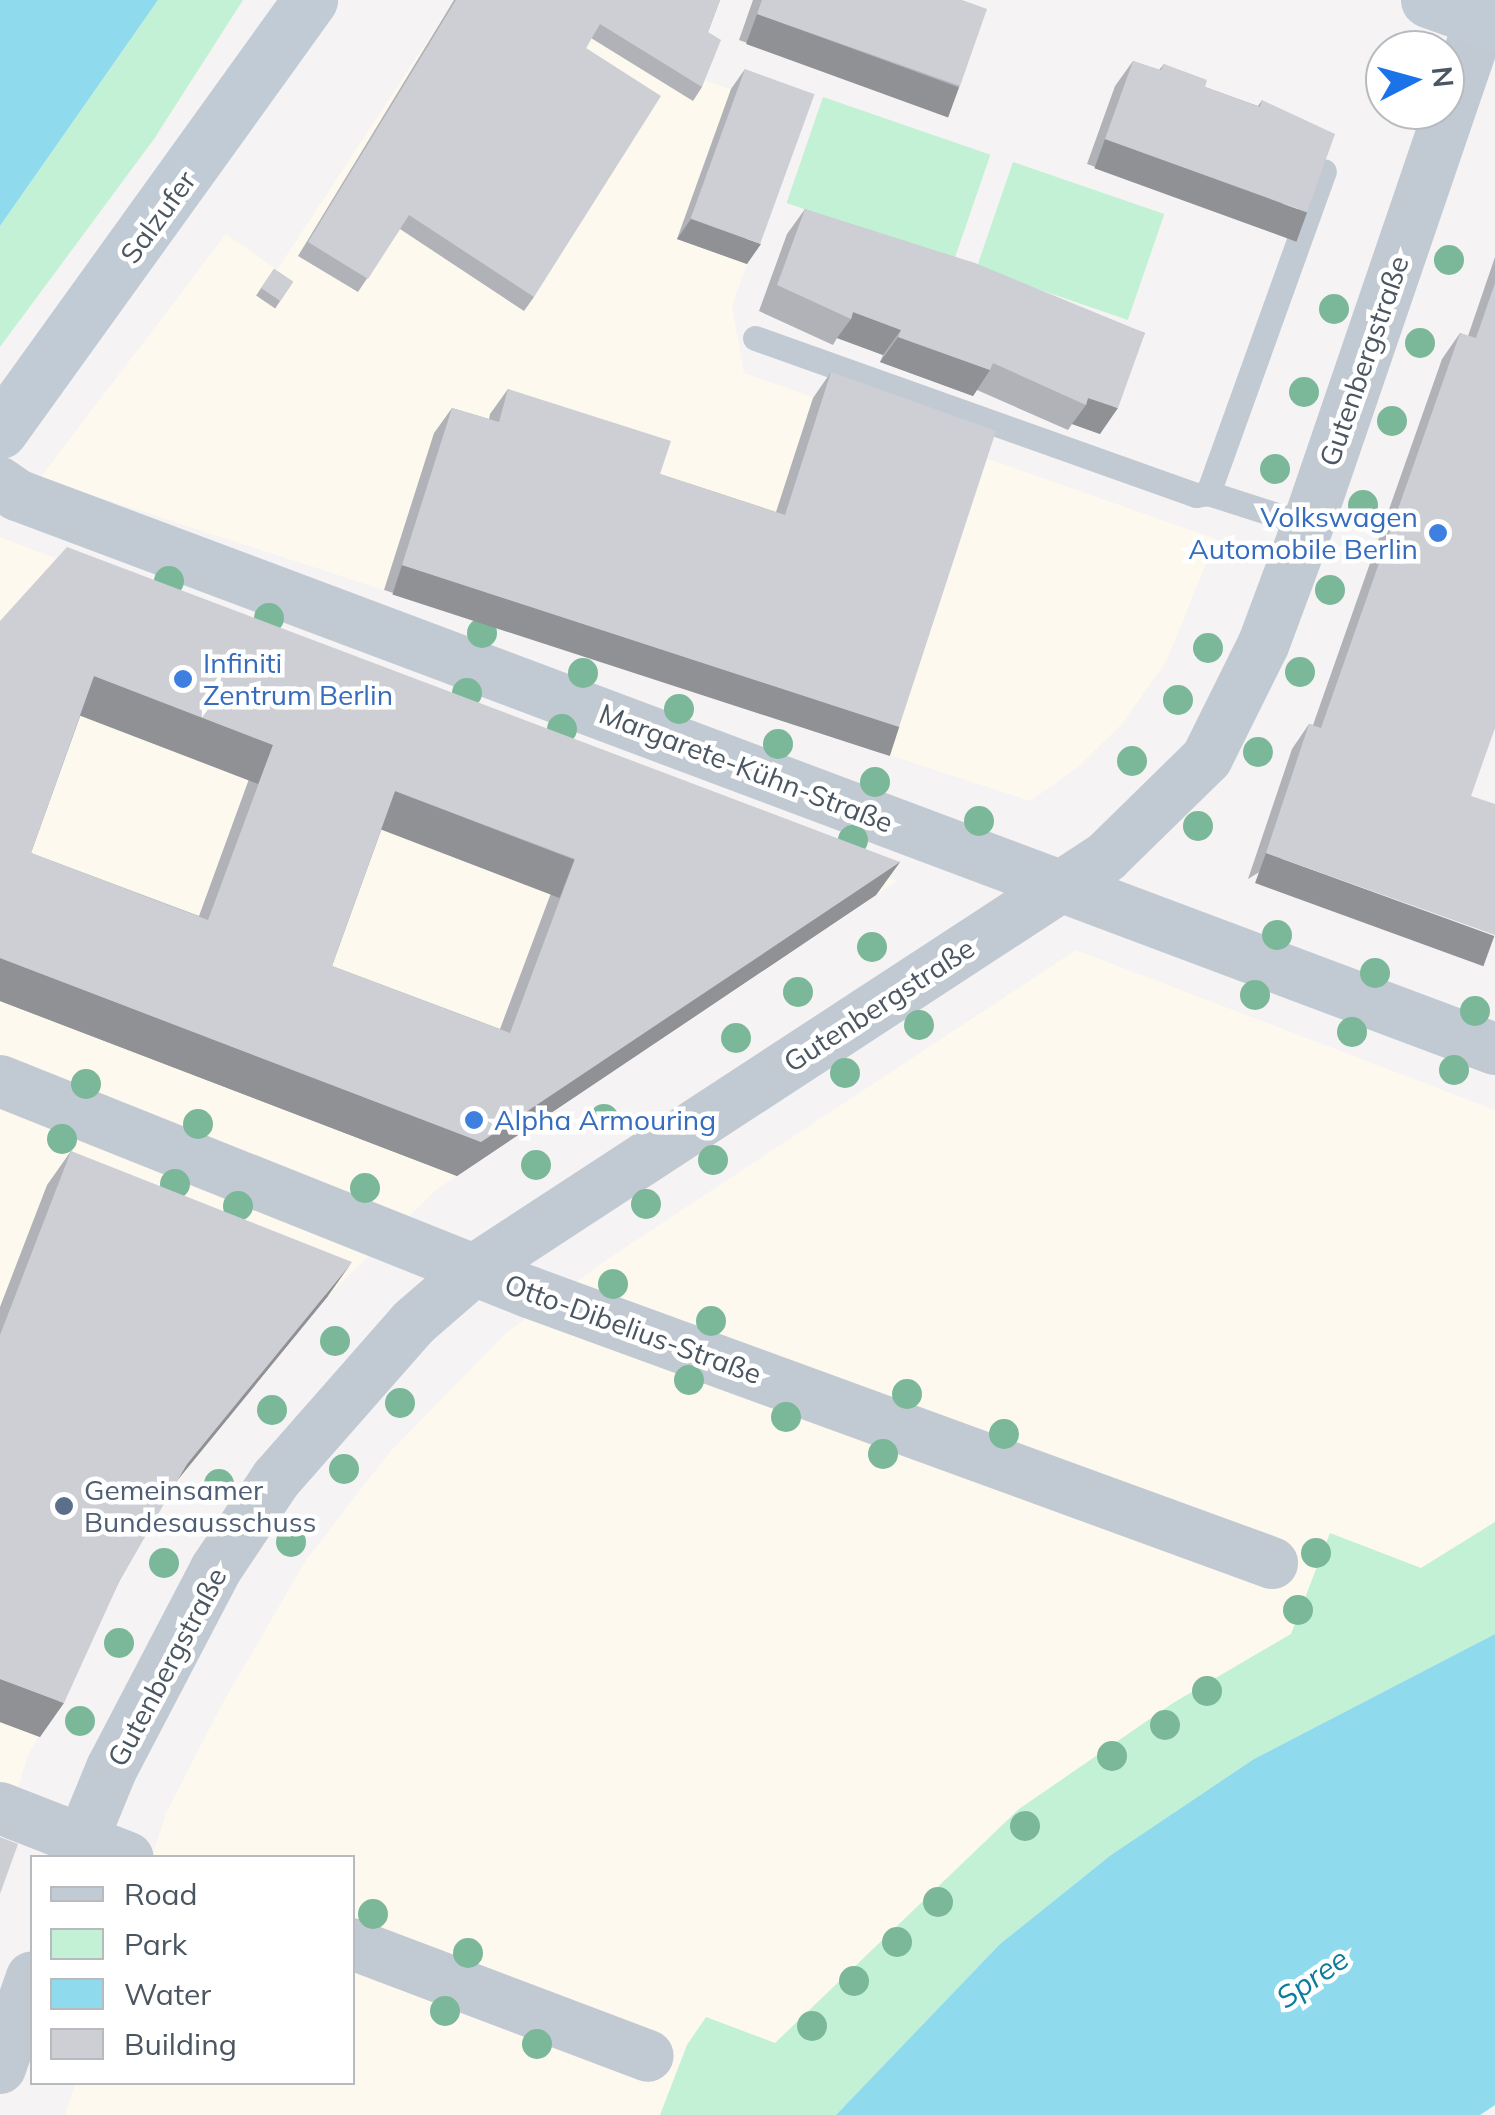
<!DOCTYPE html>
<html>
<head>
<meta charset="utf-8">
<style>
	body { margin:0 }
	#map { position:relative; width:1495px; height:2115px; overflow:hidden; background:#f5f3f3; font-family:Mulish,sans-serif }
	div>[style] { position:absolute }
	.commercial>* { inset:0; background:#fdf9ef }
	.green>* { inset:0; background:#c3f1d5; transform-origin:0 0 }
	.water>* { inset:0; background:#90daee }
	.lane>* { height:25px; margin:-12.5px; padding:0 12.5px; transform-origin:12.5px; border-radius:12.5px; background:#c1cad2 }
	.street>* { height:52px; margin:-26px; padding:0 26px; transform-origin:26px; border-radius:26px; background:#c1cad2 }
	.secondary>* { height:55px; margin:-27.5px; padding:0 27.5px; transform-origin:27.5px; border-radius:27.5px; background:#c1cbd6 }
	.trees>* { width:30px; height:30px; margin:-15px; border-radius:50%; background:#7bb799 }
	.wall>* { inset:0; background:#b0b2b7; transform-origin:0 0 }
	.shaded-wall>* { inset:0; background:#909195; transform-origin:0 0 }
	.building>* { inset:0; background:#cdcfd5; transform-origin:0 0 }
	.dots>* { width:28px; height:28px; translate:-50% -50%; box-sizing:border-box; border:5px solid #fff; border-radius:50% }
	span { translate:-50% -50%; white-space:nowrap; text-align:center; line-height:1.15; -webkit-text-stroke:9px #fff; paint-order:stroke }
	.street-label { font-size:28px; color:#4a5661 }
	.shop-label { font-size:28px; color:#366cbe }
	.right { translate:-100% -50%; text-align:right }
	.left { translate:0 -50%; text-align:left }
	.service-label { font-size:28px; color:#4e5e75 }
	.water-label { font-size:30px; color:#0c7c9b; font-style:italic }
	.legend { position:absolute; left:30px; top:1855px; width:325px; height:230px; box-sizing:border-box; background:#fff; border:2px solid #b7bbc0; margin:0; padding:12px 18px; list-style:none; font-size:30px; color:#4a5661 }
	.legend li { display:flex; align-items:center; gap:20px; height:50px }
	.legend b { width:50px; border:2px solid #b7bbc0 }
	.north { position:absolute; left:1365px; top:30px; width:100px; height:100px; box-sizing:border-box; background:#fff; border:2px solid #b7bbc0; border-radius:50%; rotate:84deg; font-size:28px; font-weight:700; line-height:40px; text-align:center; color:#4a5661 }
	.north::after { content:''; display:block; margin:auto; width:35px; height:45px; background:#1a73e8; clip-path:polygon(50% 0,100% 100%,50% 72%,0 100%) }
</style>
</head>
<body>
<div id="map">
	<div class="commercial">
		<div style="clip-path:polygon(454px 0,716px 0,698px 45px,702px 79px,801px 114px,732px 306px,744px 373px,1216px 539px,1166px 662px,1121px 725px,1078px 767px,1030px 801px,40px 478px,226px 234px,277px 270px)"></div>
		<div style="clip-path:polygon(0 537px,897px 881px,436px 1190px,328px 1296px,249px 1384px,145px 1528px,27px 1758px,0 1849px)"></div>
		<div style="clip-path:polygon(1076px 950px,1495px 1110px,1495px 1522px,1421px 1568px,1330px 1534px,1291px 1634px,1173px 1704px,1019px 1809px,775px 2043px,687px 2045px,660px 2115px,65px 2115px,76px 2083px,352px 2082px,352px 1858px,152px 1857px,166px 1813px,221px 1706px,306px 1560px,388px 1454px,506px 1333px,609px 1258px)"></div>
	</div>
	<div class="green">
		<div style="clip-path:polygon(158px 0,243px 0,154px 139px,0 347px,0 226px)"></div>
		<div style="left:823px;top:97px;width:177px;height:112px;rotate:19deg"></div>
		<div style="left:1013px;top:162px;width:160px;height:112px;rotate:19deg"></div>
		<div style="clip-path:polygon(1495px 1522px,1495px 1634px,1254px 1759px,1111px 1855px,1000px 1944px,836px 2115px,660px 2115px,687px 2045px,706px 2017px,775px 2043px,1019px 1809px,1173px 1703px,1291px 1634px,1330px 1533px,1421px 1568px)"></div>
	</div>
	<div class="water">
		<div style="clip-path:polygon(0 0,158px 0,0 226px)"></div>
		<div style="clip-path:polygon(1495px 1634px,1495px 2105px,1480px 2115px,836px 2115px,1000px 1944px,1111px 1855px,1254px 1759px)"></div>
	</div>
	<div class="lane">
		<div style="left:755px;top:338px;width:468px;rotate:19.6deg"></div>
		<div style="left:1196px;top:495px;width:12px;rotate:-9deg"></div>
		<div style="left:1208px;top:493px;width:105px;rotate:17.7deg"></div>
		<div style="left:1208px;top:493px;width:342px;rotate:-70.2deg"></div>
	</div>
	<div class="street">
		<div style="left:0;top:483px;width:21px;rotate:35deg"></div>
		<div style="left:17px;top:495px;width:1578px;rotate:20.55deg"></div>
		<div style="left:0;top:1081px;width:570px;rotate:21.75deg"></div>
		<div style="left:529px;top:1292px;width:791px;rotate:20.04deg"></div>
		<div style="left:0;top:1808px;width:137px;rotate:21.3deg"></div>
		<div style="left:75px;top:1858px;width:97px;rotate:-67.7deg"></div>
		<div style="left:112px;top:1768px;width:225px;rotate:-62.4deg"></div>
		<div style="left:216px;top:1569px;width:108px;rotate:-56.3deg"></div>
		<div style="left:276px;top:1479px;width:209px;rotate:-48.7deg"></div>
		<div style="left:414px;top:1322px;width:79px;rotate:-40.9deg"></div>
		<div style="left:474px;top:1270px;width:755px;rotate:-33.16deg"></div>
		<div style="left:1106px;top:857px;width:141px;rotate:-44.4deg"></div>
		<div style="left:1207px;top:758px;width:128px;rotate:-63.6deg"></div>
		<div style="left:1264px;top:643px;width:126px;rotate:-69.6deg"></div>
		<div style="left:1308px;top:525px;width:535px;rotate:-71.12deg"></div>
		<div style="left:352px;top:1944px;width:316px;rotate:20.7deg"></div>
		<div style="left:0;top:2068px;width:96px;rotate:-70.6deg"></div>
	</div>
	<div class="secondary">
		<div style="left:1428px;top:0;width:71px;rotate:19.7deg"></div>
		<div style="left:0;top:431px;width:531px;rotate:-54.27deg"></div>
	</div>
	<div class="trees">
		<div style="left:1449px;top:260px"></div>
		<div style="left:1334px;top:309px"></div>
		<div style="left:1420px;top:343px"></div>
		<div style="left:1304px;top:392px"></div>
		<div style="left:1392px;top:421px"></div>
		<div style="left:1275px;top:469px"></div>
		<div style="left:1363px;top:505px"></div>
		<div style="left:169px;top:581px"></div>
		<div style="left:1330px;top:590px"></div>
		<div style="left:269px;top:618px"></div>
		<div style="left:482px;top:633px"></div>
		<div style="left:1208px;top:648px"></div>
		<div style="left:1300px;top:672px"></div>
		<div style="left:583px;top:673px"></div>
		<div style="left:467px;top:693px"></div>
		<div style="left:1178px;top:700px"></div>
		<div style="left:679px;top:709px"></div>
		<div style="left:562px;top:729px"></div>
		<div style="left:778px;top:744px"></div>
		<div style="left:1258px;top:752px"></div>
		<div style="left:1132px;top:761px"></div>
		<div style="left:875px;top:782px"></div>
		<div style="left:979px;top:821px"></div>
		<div style="left:1198px;top:826px"></div>
		<div style="left:853px;top:840px"></div>
		<div style="left:1277px;top:935px"></div>
		<div style="left:872px;top:947px"></div>
		<div style="left:1375px;top:973px"></div>
		<div style="left:798px;top:992px"></div>
		<div style="left:1255px;top:995px"></div>
		<div style="left:1475px;top:1011px"></div>
		<div style="left:919px;top:1025px"></div>
		<div style="left:1352px;top:1032px"></div>
		<div style="left:736px;top:1038px"></div>
		<div style="left:1454px;top:1070px"></div>
		<div style="left:845px;top:1073px"></div>
		<div style="left:86px;top:1084px"></div>
		<div style="left:604px;top:1119px"></div>
		<div style="left:198px;top:1124px"></div>
		<div style="left:62px;top:1139px"></div>
		<div style="left:713px;top:1160px"></div>
		<div style="left:536px;top:1165px"></div>
		<div style="left:175px;top:1184px"></div>
		<div style="left:365px;top:1188px"></div>
		<div style="left:646px;top:1204px"></div>
		<div style="left:238px;top:1206px"></div>
		<div style="left:613px;top:1284px"></div>
		<div style="left:711px;top:1321px"></div>
		<div style="left:335px;top:1341px"></div>
		<div style="left:689px;top:1380px"></div>
		<div style="left:907px;top:1394px"></div>
		<div style="left:400px;top:1403px"></div>
		<div style="left:272px;top:1410px"></div>
		<div style="left:786px;top:1417px"></div>
		<div style="left:1004px;top:1434px"></div>
		<div style="left:883px;top:1454px"></div>
		<div style="left:344px;top:1469px"></div>
		<div style="left:219px;top:1484px"></div>
		<div style="left:291px;top:1542px"></div>
		<div style="left:1316px;top:1553px"></div>
		<div style="left:164px;top:1563px"></div>
		<div style="left:1298px;top:1610px"></div>
		<div style="left:119px;top:1643px"></div>
		<div style="left:1207px;top:1691px"></div>
		<div style="left:80px;top:1721px"></div>
		<div style="left:1165px;top:1725px"></div>
		<div style="left:1112px;top:1756px"></div>
		<div style="left:1025px;top:1826px"></div>
		<div style="left:938px;top:1902px"></div>
		<div style="left:373px;top:1914px"></div>
		<div style="left:897px;top:1942px"></div>
		<div style="left:468px;top:1953px"></div>
		<div style="left:854px;top:1981px"></div>
		<div style="left:445px;top:2011px"></div>
		<div style="left:812px;top:2026px"></div>
		<div style="left:537px;top:2044px"></div>
	</div>
	<div class="wall">
		<div style="clip-path:polygon(454px 0,720px 0,708px 32px,702px 87px,693px 101px,591px 38px,586px 48px,534px 297px,524px 311px,400px 229px,358px 292px,298px 256px)"></div>
		<div style="clip-path:polygon(753px 0,962px 0,960px 86px,943px 111px,739px 40px)"></div>
		<div style="clip-path:polygon(1133px 61px,1159px 70px,1164px 64px,1205px 87px,1258px 106px,1262px 100px,1289px 237px,1087px 164px,1115px 86px)"></div>
		<div style="clip-path:polygon(745px 69px,747px 264px,677px 239px,731px 89px)"></div>
		<div style="clip-path:polygon(805px 209px,1145px 333px,1100px 434px,1072px 424px,1068px 430px,977px 390px,973px 396px,880px 362px,883px 355px,837px 338px,833px 345px,759px 311px,787px 234px)"></div>
		<div style="clip-path:polygon(1495px 257px,1495px 728px,1248px 879px,1292px 749px,1309px 724px,1313px 725px,1442px 359px,1460px 333px,1468px 336px)"></div>
		<div style="left:274px;top:269px;width:23px;height:32px;rotate:34deg"></div>
		<div style="clip-path:polygon(831px 372px,899px 727px,881px 753px,384px 590px,434px 433px,452px 408px,489px 419px,490px 414px,508px 389px,660px 474px,776px 512px,813px 398px)"></div>
		<div style="clip-path:polygon(evenodd,0 621px,900px 862px,876px 895px,457px 1176px,0 1001px,0 621px,81px 714px,249px 779px,199px 916px,31px 853px,81px 714px,0 621px,382px 828px,551px 893px,500px 1029px,332px 966px,382px 828px)"></div>
		<div style="clip-path:polygon(71px 1151px,328px 1296px,177px 1480px,120px 1580px,40px 1737px,0 1722px,0 1307px,47px 1185px)"></div>
	</div>
	<div class="shaded-wall">
		<div style="left:757px;top:14px;width:215px;height:32px;rotate:20deg"></div>
		<div style="left:1105px;top:139px;width:215px;height:31px;rotate:20deg"></div>
		<div style="clip-path:polygon(691px 219px,761px 244px,747px 264px,677px 239px)"></div>
		<div style="clip-path:polygon(853px 312px,901px 330px,883px 355px,837px 338px,851px 319px)"></div>
		<div style="clip-path:polygon(898px 337px,990px 370px,973px 396px,880px 362px)"></div>
		<div style="clip-path:polygon(1088px 398px,1118px 408px,1100px 434px,1072px 424px,1086px 405px)"></div>
		<div style="left:402px;top:565px;width:523px;height:31px;rotate:18deg"></div>
		<div style="left:94px;top:676px;width:192px;height:42px;rotate:21deg"></div>
		<div style="left:395px;top:791px;width:192px;height:41px;rotate:21deg"></div>
		<div style="left:1266px;top:853px;width:243px;height:32px;rotate:20deg"></div>
		<div style="clip-path:polygon(900px 862px,876px 895px,457px 1176px,0 1001px,0 958px,481px 1142px)"></div>
		<div style="clip-path:polygon(352px 1262px,328px 1296px,163px 1498px,187px 1464px)"></div>
		<div style="clip-path:polygon(0 1679px,64px 1703px,40px 1737px,0 1722px)"></div>
	</div>
	<div class="building">
		<div style="clip-path:polygon(456px 0,720px 0,708px 32px,721px 40px,702px 87px,600px 24px,586px 48px,661px 96px,534px 297px,409px 215px,368px 279px,308px 242px)"></div>
		<div style="clip-path:polygon(762px 0,962px 0,987px 9px,960px 86px,757px 14px)"></div>
		<div style="clip-path:polygon(1133px 61px,1161px 70px,1164px 64px,1207px 80px,1205px 87px,1260px 107px,1262px 100px,1335px 134px,1307px 212px,1105px 139px)"></div>
		<div style="left:745px;top:69px;width:74px;height:159px;rotate:20deg"></div>
		<div style="clip-path:polygon(805px 209px,975px 263px,1145px 333px,1118px 408px,1088px 398px,1086px 405px,993px 363px,990px 370px,898px 337px,901px 330px,853px 312px,851px 319px,777px 285px)"></div>
		<div style="left:274px;top:269px;width:23px;height:23px;rotate:34deg"></div>
		<div style="clip-path:polygon(1495px 283px,1495px 728px,1471px 796px,1495px 804px,1495px 935px,1266px 853px,1309px 724px,1321px 728px,1460px 333px,1476px 338px)"></div>
		<div style="clip-path:polygon(831px 372px,996px 431px,899px 727px,402px 565px,452px 408px,499px 422px,508px 389px,671px 441px,660px 474px,785px 515px)"></div>
		<div style="clip-path:polygon(evenodd,67px 547px,900px 862px,481px 1142px,0 958px,0 621px,67px 547px,94px 676px,273px 745px,208px 920px,31px 853px,94px 676px,67px 547px,395px 791px,575px 859px,510px 1033px,332px 966px,395px 791px)"></div>
		<div style="clip-path:polygon(71px 1151px,352px 1262px,187px 1464px,120px 1580px,64px 1703px,0 1679px,0 1335px)"></div>
		<div style="clip-path:polygon(0 1837px,18px 1844px,0 1894px)"></div>
	</div>
	<div class="dots">
		<div style="left:1438px;top:533px;background:#3f7fe0"></div>
		<div style="left:183px;top:679px;background:#3f7fe0"></div>
		<div style="left:474px;top:1120px;background:#3f7fe0"></div>
		<div style="left:64px;top:1506px;background:#5c6f8a"></div>
	</div>
	<div class="street-label">
		<span style="left:158px;top:217px;rotate:-54deg">Salzufer</span>
		<span style="left:1364px;top:361px;rotate:-71deg">Gutenbergstraße</span>
		<span style="left:746px;top:768px;rotate:21deg">Margarete-Kühn-Straße</span>
		<span style="left:879px;top:1005px;rotate:-33deg">Gutenbergstraße</span>
		<span style="left:633px;top:1329px;rotate:20deg">Otto-Dibelius-Straße</span>
		<span style="left:167px;top:1667px;rotate:-62deg">Gutenbergstraße</span>
	</div>
	<div class="shop-label">
		<span class="right" style="left:1418px;top:533px">Volkswagen<br>Automobile Berlin</span>
		<span class="left" style="left:203px;top:679px">Infiniti<br>Zentrum Berlin</span>
		<span class="left" style="left:494px;top:1120px">Alpha Armouring</span>
	</div>
	<div class="service-label">
		<span class="left" style="left:84px;top:1506px">Gemeinsamer<br>Bundesausschuss</span>
	</div>
	<div class="water-label">
		<span style="left:1312px;top:1978px;rotate:-35deg">Spree</span>
	</div>
	<ul class="legend">
	<li><b style="height:12px;background:#c1cbd6"></b>Road</li>
	<li><b style="height:28px;background:#c3f1d5"></b>Park</li>
	<li><b style="height:28px;background:#90daee"></b>Water</li>
	<li><b style="height:28px;background:#cdcfd5"></b>Building</li>
	</ul>
	<div class="north">N</div>
</div>
</body>
</html>
